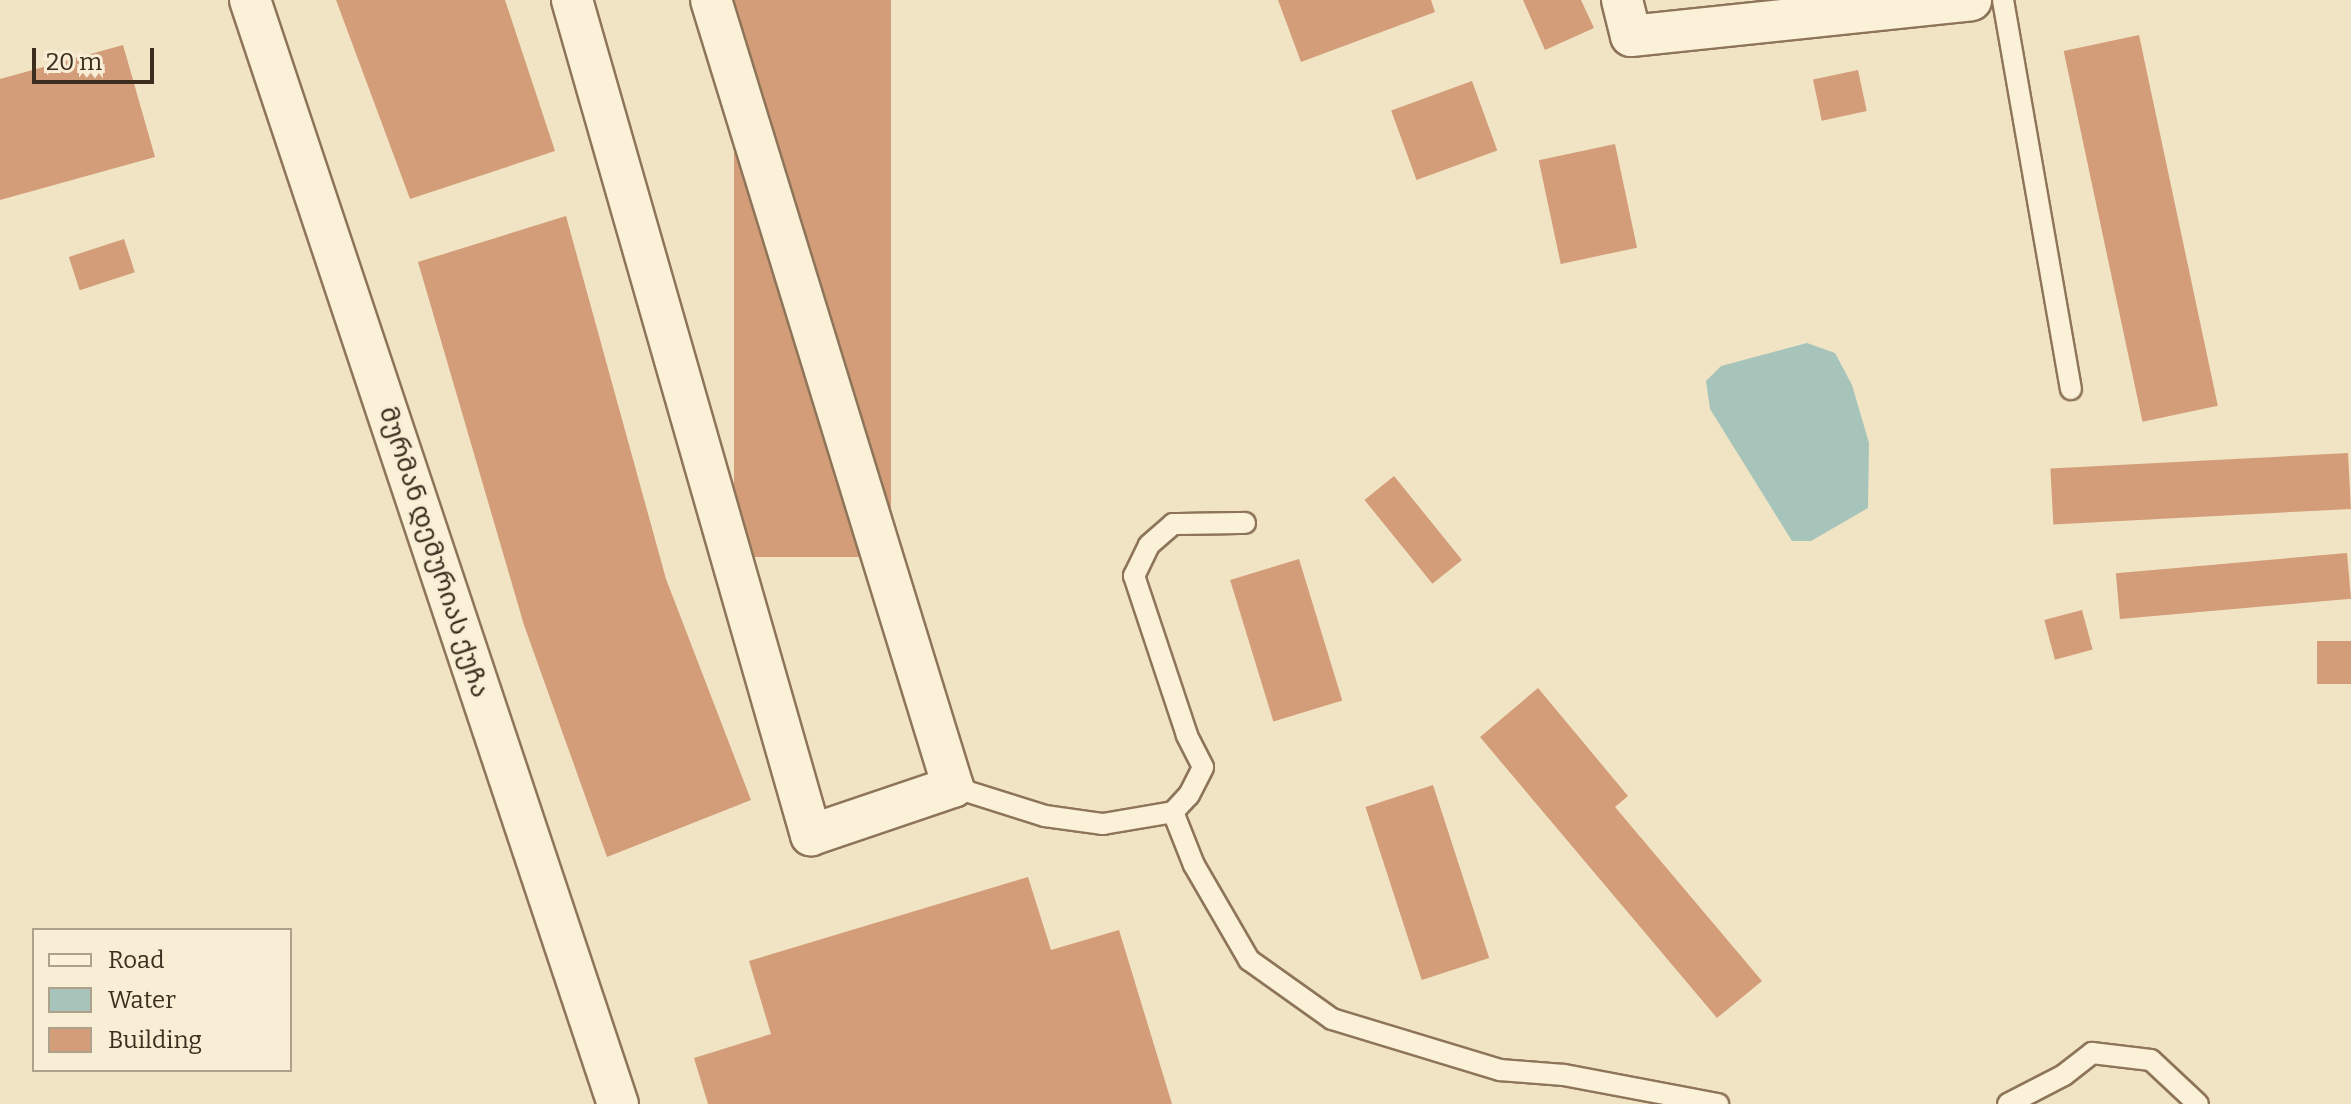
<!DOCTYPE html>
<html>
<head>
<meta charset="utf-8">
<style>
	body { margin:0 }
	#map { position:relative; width:2351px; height:1104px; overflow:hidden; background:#f1e4c5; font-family:Bitter,"Noto Sans Georgian",serif }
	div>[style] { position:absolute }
	.water>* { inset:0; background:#a7c4bb }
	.building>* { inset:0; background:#d29d78; transform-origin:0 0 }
	.roads { filter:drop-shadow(2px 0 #8e7559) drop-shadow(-2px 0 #8e7559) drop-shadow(0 2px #8e7559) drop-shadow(0 -2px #8e7559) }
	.lane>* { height:20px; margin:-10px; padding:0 10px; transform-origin:10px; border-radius:10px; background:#fbf1d9 }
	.street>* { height:40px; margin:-20px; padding:0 20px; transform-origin:20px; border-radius:20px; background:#fbf1d9 }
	span { translate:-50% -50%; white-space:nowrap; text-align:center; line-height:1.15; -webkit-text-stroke:6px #f8eed5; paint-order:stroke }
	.street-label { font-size:26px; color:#3d2d1e }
	.legend { position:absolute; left:32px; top:928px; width:260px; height:144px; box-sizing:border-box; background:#f8eed5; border:2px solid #ada18c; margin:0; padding:10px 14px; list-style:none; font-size:24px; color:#3d2d1e }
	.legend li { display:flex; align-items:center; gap:16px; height:40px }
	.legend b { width:40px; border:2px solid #ada18c }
	.scale { position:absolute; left:32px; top:48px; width:122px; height:36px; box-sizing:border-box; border:4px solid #3d2d1e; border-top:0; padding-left:10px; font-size:24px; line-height:28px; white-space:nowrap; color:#3d2d1e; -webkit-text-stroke:6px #f8eed5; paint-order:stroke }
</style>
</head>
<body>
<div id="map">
	<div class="water">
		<div style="clip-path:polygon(1807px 343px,1835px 353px,1852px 385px,1869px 443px,1868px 508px,1811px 541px,1792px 541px,1710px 409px,1706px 381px,1721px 366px)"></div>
	</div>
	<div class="building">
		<div style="clip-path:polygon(336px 0,505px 0,555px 151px,410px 199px)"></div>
		<div style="left:734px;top:0;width:157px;height:557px"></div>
		<div style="clip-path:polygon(1278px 0,1431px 0,1435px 12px,1301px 62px)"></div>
		<div style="clip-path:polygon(1523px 0,1581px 0,1594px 28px,1545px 50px)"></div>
		<div style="left:2139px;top:35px;width:379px;height:77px;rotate:78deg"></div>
		<div style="clip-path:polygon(123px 45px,155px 157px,0 200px,0 79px)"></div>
		<div style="left:1858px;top:70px;width:42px;height:46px;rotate:78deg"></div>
		<div style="left:1472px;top:81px;width:74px;height:86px;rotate:70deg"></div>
		<div style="left:1615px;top:144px;width:106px;height:78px;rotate:78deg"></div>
		<div style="clip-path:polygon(566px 216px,666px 579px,751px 800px,607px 857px,524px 625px,418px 262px)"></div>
		<div style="left:124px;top:239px;width:35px;height:58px;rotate:72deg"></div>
		<div style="left:2348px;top:453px;width:56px;height:298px;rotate:87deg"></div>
		<div style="left:1394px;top:476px;width:108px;height:38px;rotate:51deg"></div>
		<div style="left:2347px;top:553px;width:46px;height:232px;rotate:85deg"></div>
		<div style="left:1299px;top:559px;width:148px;height:72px;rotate:73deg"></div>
		<div style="left:2082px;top:610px;width:41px;height:39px;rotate:75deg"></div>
		<div style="left:2351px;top:641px;width:43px;height:34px;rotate:90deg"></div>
		<div style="clip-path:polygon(1538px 688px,1628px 796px,1615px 807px,1762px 981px,1717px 1018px,1480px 737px)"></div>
		<div style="left:1433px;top:785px;width:182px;height:71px;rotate:72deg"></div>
		<div style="clip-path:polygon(1028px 877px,1051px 950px,1119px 930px,1172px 1104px,708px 1104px,694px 1058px,771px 1034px,749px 961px)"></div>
	</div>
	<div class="roads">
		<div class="lane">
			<div style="left:2003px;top:0;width:395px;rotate:80.1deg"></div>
			<div style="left:953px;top:787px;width:96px;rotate:17.5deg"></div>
			<div style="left:1045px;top:816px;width:59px;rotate:7.9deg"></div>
			<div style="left:1103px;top:824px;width:71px;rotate:-9.7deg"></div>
			<div style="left:1173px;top:812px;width:23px;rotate:-47deg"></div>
			<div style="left:1189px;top:795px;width:31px;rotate:-63deg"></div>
			<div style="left:1203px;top:767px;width:36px;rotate:-117deg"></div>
			<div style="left:1187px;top:735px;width:168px;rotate:-108.4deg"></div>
			<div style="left:1134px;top:576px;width:34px;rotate:-64deg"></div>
			<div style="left:1149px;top:545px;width:32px;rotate:-41deg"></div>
			<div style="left:1173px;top:524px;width:72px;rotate:-0.8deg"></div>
			<div style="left:1173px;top:812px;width:57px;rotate:68.4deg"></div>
			<div style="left:1194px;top:865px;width:110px;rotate:59.9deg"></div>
			<div style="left:1249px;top:960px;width:102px;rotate:35.4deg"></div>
			<div style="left:1332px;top:1019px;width:176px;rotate:16.9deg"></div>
			<div style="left:1500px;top:1070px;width:64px;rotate:4.5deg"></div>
			<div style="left:1564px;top:1075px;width:157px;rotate:10.7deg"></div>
			<div style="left:2008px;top:1104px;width:63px;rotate:-27.4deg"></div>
			<div style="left:2064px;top:1075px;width:36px;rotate:-38deg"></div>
			<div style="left:2092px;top:1053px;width:59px;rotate:6.8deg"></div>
			<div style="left:2151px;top:1060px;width:64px;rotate:43.1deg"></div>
		</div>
		<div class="street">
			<div style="left:250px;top:0;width:1164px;rotate:71.57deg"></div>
			<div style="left:572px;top:0;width:869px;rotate:74.03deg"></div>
			<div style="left:811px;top:835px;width:150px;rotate:-18.7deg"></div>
			<div style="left:953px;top:787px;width:823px;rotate:-107.09deg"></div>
			<div style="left:1622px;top:0;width:37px;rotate:76deg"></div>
			<div style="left:1631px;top:36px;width:342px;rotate:-6deg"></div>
		</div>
	</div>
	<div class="street-label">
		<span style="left:434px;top:552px;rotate:72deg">მურმან დემურიას ქუჩა</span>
	</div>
	<ul class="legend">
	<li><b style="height:10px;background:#fbf1d9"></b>Road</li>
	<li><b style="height:22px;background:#a7c4bb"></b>Water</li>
	<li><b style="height:22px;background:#d29d78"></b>Building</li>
	</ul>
	<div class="scale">20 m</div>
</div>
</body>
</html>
